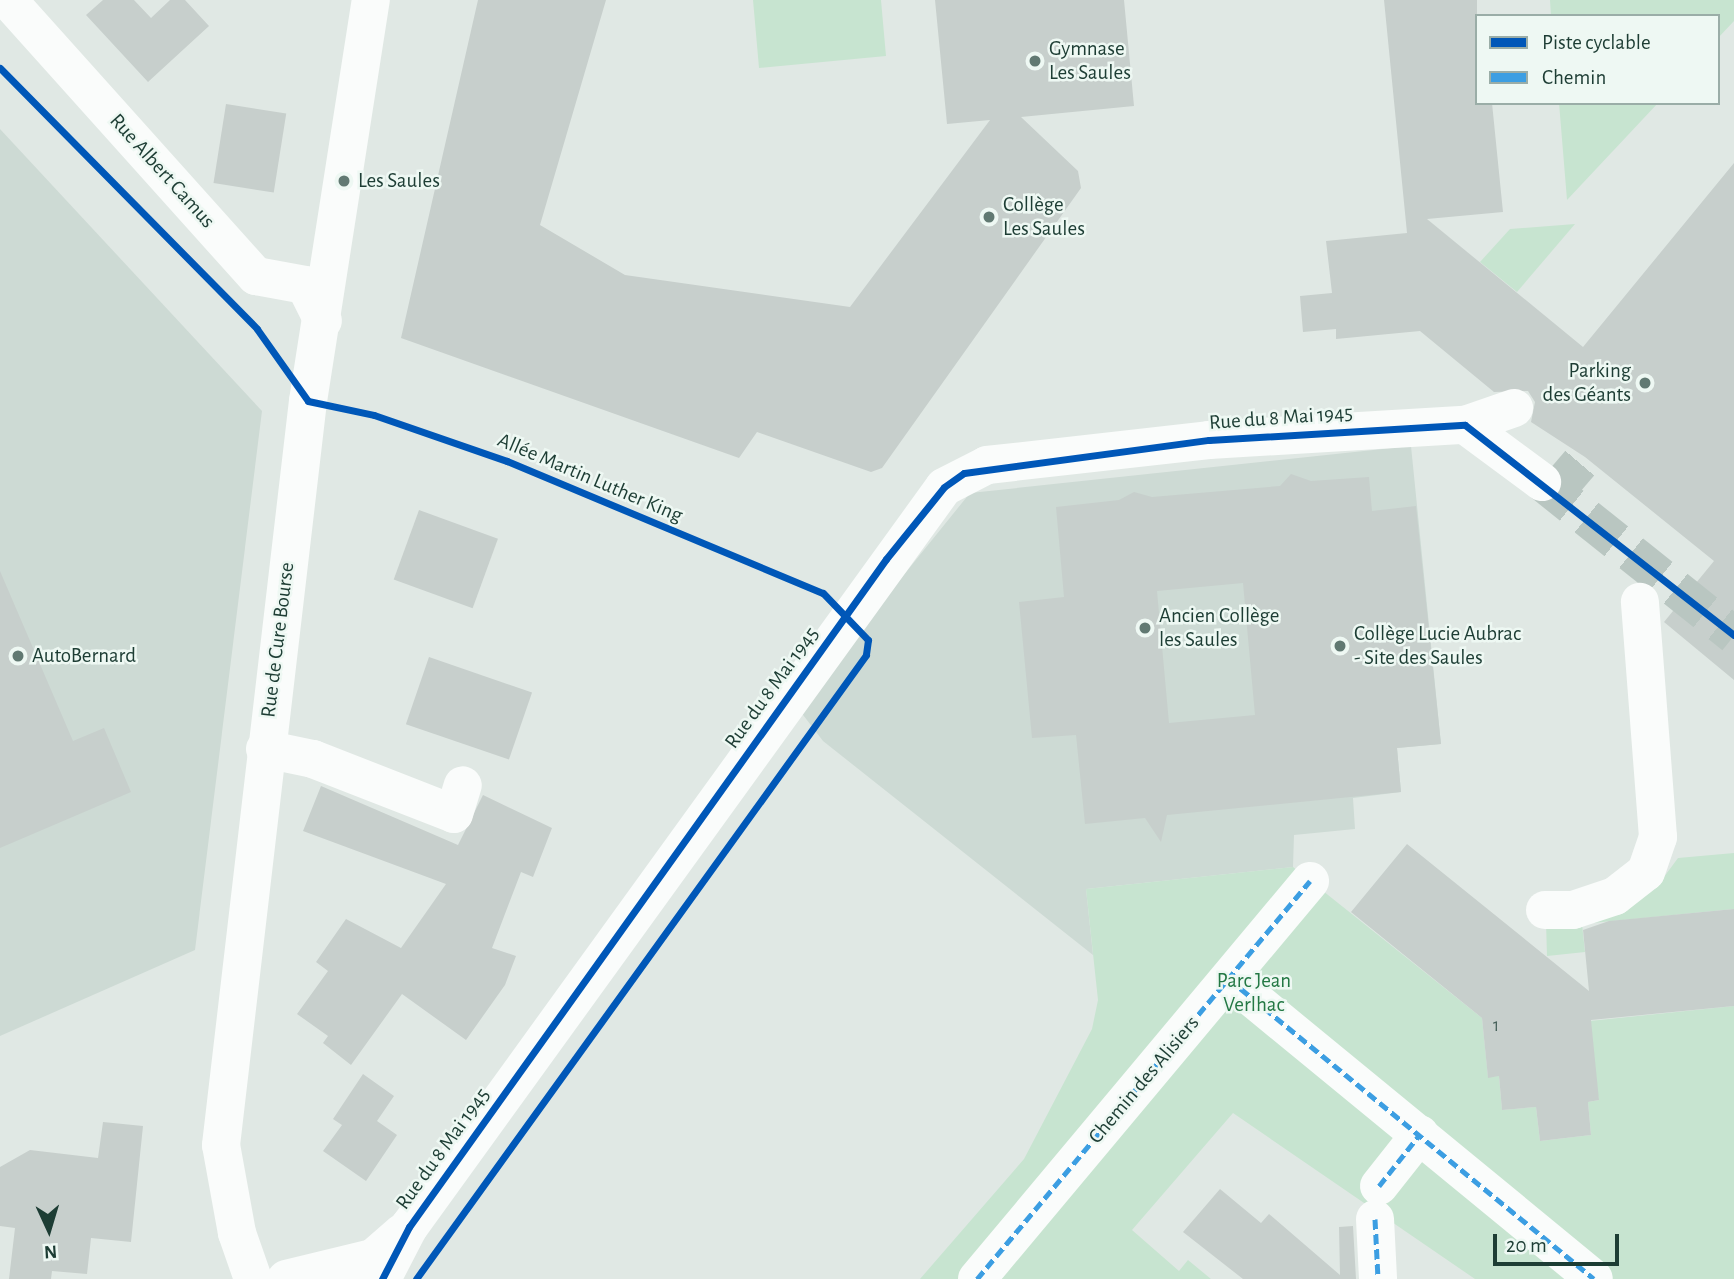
<!DOCTYPE html>
<html>
<head>
<meta charset="utf-8">
<style>
	body { margin:0 }
	#map { position:relative; width:1734px; height:1279px; overflow:hidden; background:#e0e8e4; font-family:"Alegreya Sans",sans-serif }
	div>[style] { position:absolute }
	.built>* { inset:0; background:#cddad4 }
	.green>* { inset:0; background:#c7e4d0 }
	.building>* { inset:0; background:#c7cfcc; transform-origin:0 0 }
	.minor-tunnel>* { height:38px; margin-top:-19px; transform-origin:0; background:repeating-linear-gradient(90deg,#b9c6c1 0 38px,transparent 0 57px) }
	.minor>* { height:38px; margin:-19px; padding:0 19px; transform-origin:19px; border-radius:19px; background:#fafcfb }
	.quiet>* { height:5px; margin-top:-2.5px; transform-origin:0; background:repeating-linear-gradient(90deg,#3c9ee2 0 10px,transparent 0 15px) }
	.cycleway>* { height:7px; margin:-3.5px; padding:0 3.5px; transform-origin:3.5px; border-radius:3.5px; background:#0057b8 }
	.dots>* { width:19px; height:19px; translate:-50% -50%; box-sizing:border-box; border:4px solid #eef8f3; border-radius:50% }
	span { translate:-50% -50%; white-space:nowrap; text-align:center; line-height:1.15; -webkit-text-stroke:5px #eef8f3; paint-order:stroke }
	.number-label { font-size:18px; color:#48625b }
	.number-label span { -webkit-text-stroke-width:0 }
	.poi-label { font-size:21px; color:#1d3d34 }
	.left { translate:0 -50%; text-align:left }
	.right { translate:-100% -50%; text-align:right }
	.street-label { font-size:21px; color:#1d3d34 }
	.park-label { font-size:21px; color:#237844 }
	.legend { position:absolute; left:1475px; top:14px; width:245px; height:91px; box-sizing:border-box; background:#eef8f3; border:2px solid #9aada7; margin:0; padding:9px 12px; list-style:none; font-size:21px; color:#1d3d34 }
	.legend li { display:flex; align-items:center; gap:14px; height:35px }
	.legend b { width:35px; border:2px solid #9aada7 }
	.north { position:absolute; left:14px; top:1195px; width:70px; height:70px; -webkit-text-stroke:5px #eef8f3; paint-order:stroke; rotate:176deg; font-size:19px; font-weight:700; line-height:28px; text-align:center; color:#1d3d34 }
	.north::after { content:''; display:block; margin:auto; width:24px; height:32px; background:#1d3d34; clip-path:polygon(50% 0,100% 100%,50% 72%,0 100%) }
	.scale { position:absolute; left:1493px; top:1234px; width:126px; height:32px; box-sizing:border-box; border:4px solid #1d3d34; border-top:0; padding-left:9px; font-size:21px; line-height:24px; white-space:nowrap; color:#1d3d34; -webkit-text-stroke:5px #eef8f3; paint-order:stroke }
</style>
</head>
<body>
<div id="map">
	<div class="built">
		<div style="clip-path:polygon(0 129px,262px 411px,195px 950px,0 1036px)"></div>
		<div style="clip-path:polygon(1411px 446px,1441px 744px,1397px 748px,1401px 792px,1353px 798px,1355px 829px,1294px 835px,1293px 867px,1086px 889px,1093px 955px,823px 741px,797px 707px,970px 493px)"></div>
	</div>
	<div class="green">
		<div style="clip-path:polygon(753px 0,881px 0,886px 56px,759px 68px)"></div>
		<div style="clip-path:polygon(1550px 0,1734px 0,1734px 21px,1718px 38px,1718px 16px,1551px 16px)"></div>
		<div style="clip-path:polygon(1559px 103px,1658px 103px,1567px 200px)"></div>
		<div style="clip-path:polygon(1575px 224px,1517px 292px,1480px 262px,1510px 229px)"></div>
		<div style="clip-path:polygon(1734px 853px,1734px 909px,1582px 924px,1585px 952px,1547px 956px,1546px 922px,1661px 881px,1678px 858px)"></div>
		<div style="clip-path:polygon(1293px 867px,1482px 1018px,1488px 1077px,1499px 1076px,1502px 1110px,1536px 1107px,1540px 1141px,1591px 1135px,1588px 1102px,1599px 1100px,1580px 1022px,1734px 1006px,1734px 1279px,1475px 1279px,1233px 1113px,1132px 1230px,1179px 1271px,1188px 1260px,1211px 1279px,920px 1279px,1024px 1159px,1092px 1029px,1098px 1000px,1086px 889px)"></div>
	</div>
	<div class="building">
		<div style="clip-path:polygon(103px 0,134px 0,151px 18px,170px 0,185px 0,209px 26px,148px 82px,86px 15px)"></div>
		<div style="clip-path:polygon(478px 0,606px 0,540px 225px,625px 275px,850px 307px,990px 120px,947px 124px,935px 0,1124px 0,1134px 106px,1021px 117px,1078px 171px,1081px 188px,882px 468px,871px 472px,757px 432px,739px 458px,401px 338px)"></div>
		<div style="clip-path:polygon(1384px 0,1477px 0,1477px 103px,1492px 103px,1503px 212px,1427px 219px,1583px 347px,1734px 163px,1734px 680px,1664px 622px,1714px 561px,1585px 457px,1531px 422px,1535px 402px,1528px 391px,1494px 392px,1420px 331px,1336px 339px,1336px 329px,1303px 332px,1300px 296px,1332px 293px,1326px 241px,1407px 233px)"></div>
		<div style="left:226px;top:104px;width:61px;height:80px;rotate:9deg"></div>
		<div style="clip-path:polygon(evenodd,1291px 474px,1311px 481px,1369px 477px,1372px 511px,1416px 506px,1441px 744px,1397px 748px,1401px 792px,1167px 815px,1161px 842px,1145px 818px,1085px 824px,1076px 735px,1032px 738px,1019px 602px,1064px 597px,1056px 507px,1119px 500px,1134px 492px,1152px 497px,1280px 486px,1291px 474px,1243px 583px,1255px 715px,1169px 723px,1157px 591px,1243px 583px)"></div>
		<div style="left:419px;top:510px;width:84px;height:74px;rotate:20deg"></div>
		<div style="clip-path:polygon(0 571px,73px 741px,104px 728px,131px 792px,0 848px)"></div>
		<div style="left:429px;top:657px;width:109px;height:71px;rotate:19deg"></div>
		<div style="clip-path:polygon(321px 786px,458px 845px,483px 795px,552px 828px,533px 877px,521px 872px,492px 948px,516px 956px,505px 985px,466px 1040px,402px 994px,351px 1065px,323px 1043px,328px 1036px,297px 1014px,328px 971px,316px 962px,346px 919px,401px 948px,446px 884px,303px 831px)"></div>
		<div style="clip-path:polygon(1407px 844px,1589px 991px,1583px 930px,1609px 921px,1734px 909px,1734px 1006px,1591px 1020px,1599px 1100px,1588px 1102px,1591px 1135px,1540px 1141px,1536px 1107px,1502px 1110px,1499px 1076px,1488px 1078px,1482px 1018px,1351px 912px)"></div>
		<div style="clip-path:polygon(363px 1074px,394px 1096px,377px 1121px,397px 1135px,366px 1181px,323px 1151px,342px 1125px,333px 1119px)"></div>
		<div style="clip-path:polygon(103px 1122px,143px 1126px,131px 1242px,91px 1238px,87px 1274px,52px 1271px,51px 1279px,9px 1279px,15px 1228px,0 1226px,0 1167px,30px 1150px,98px 1158px)"></div>
		<div style="clip-path:polygon(1220px 1189px,1261px 1223px,1269px 1214px,1340px 1275px,1339px 1227px,1353px 1226px,1356px 1279px,1243px 1279px,1183px 1232px)"></div>
	</div>
	<div class="minor-tunnel">
		<div style="left:1542px;top:482px;width:246px;rotate:38.6deg"></div>
		<div style="left:1555px;top:492px;width:46px;rotate:-49.4deg"></div>
	</div>
	<div class="minor">
		<div style="left:8px;top:0;width:371px;rotate:48.1deg"></div>
		<div style="left:256px;top:276px;width:50px;rotate:10.4deg"></div>
		<div style="left:305px;top:285px;width:40px;rotate:63.4deg"></div>
		<div style="left:1465px;top:425px;width:96px;rotate:36.5deg"></div>
		<div style="left:265px;top:749px;width:49px;rotate:11.8deg"></div>
		<div style="left:313px;top:759px;width:151px;rotate:21.3deg"></div>
		<div style="left:454px;top:814px;width:30px;rotate:-73deg"></div>
		<div style="left:1545px;top:910px;width:28px"></div>
		<div style="left:1573px;top:910px;width:44px;rotate:-18.4deg"></div>
		<div style="left:1615px;top:896px;width:39px;rotate:-38deg"></div>
		<div style="left:1646px;top:872px;width:37px;rotate:-71deg"></div>
		<div style="left:1658px;top:837px;width:236px;rotate:-94.4deg"></div>
		<div style="left:1229px;top:979px;width:472px;rotate:39.4deg"></div>
		<div style="left:1379px;top:1186px;width:66px;rotate:-51.7deg"></div>
		<div style="left:1375px;top:1219px;width:60px;rotate:87.1deg"></div>
		<div style="left:253px;top:1279px;width:49px;rotate:-109.2deg"></div>
		<div style="left:237px;top:1233px;width:89px;rotate:-100.3deg"></div>
		<div style="left:221px;top:1145px;width:749px;rotate:-83.33deg"></div>
		<div style="left:308px;top:401px;width:406px;rotate:-81.1deg"></div>
		<div style="left:286px;top:1279px;width:89px;rotate:-13.6deg"></div>
		<div style="left:373px;top:1258px;width:38px;rotate:-41deg"></div>
		<div style="left:382px;top:1279px;width:59px;rotate:-62.6deg"></div>
		<div style="left:409px;top:1227px;width:913px;rotate:-54.13deg"></div>
		<div style="left:944px;top:487px;width:48px;rotate:-27.1deg"></div>
		<div style="left:987px;top:465px;width:223px;rotate:-6.4deg"></div>
		<div style="left:1209px;top:440px;width:256px;rotate:-3.4deg"></div>
		<div style="left:1465px;top:425px;width:52px;rotate:-19.1deg"></div>
		<div style="left:977px;top:1279px;width:519px;rotate:-50.08deg"></div>
	</div>
	<div class="quiet">
		<div style="left:1229px;top:979px;width:472px;rotate:39.4deg"></div>
		<div style="left:1379px;top:1186px;width:66px;rotate:-51.7deg"></div>
		<div style="left:1375px;top:1219px;width:60px;rotate:87.1deg"></div>
		<div style="left:977px;top:1279px;width:519px;rotate:-50.08deg"></div>
	</div>
	<div class="cycleway">
		<div style="left:0;top:68px;width:366px;rotate:45.4deg"></div>
		<div style="left:257px;top:329px;width:88px;rotate:54.7deg"></div>
		<div style="left:308px;top:401px;width:67px;rotate:12deg"></div>
		<div style="left:374px;top:415px;width:141px;rotate:19.1deg"></div>
		<div style="left:507px;top:461px;width:342px;rotate:22.7deg"></div>
		<div style="left:823px;top:593px;width:65px;rotate:46.2deg"></div>
		<div style="left:868px;top:640px;width:15px;rotate:98deg"></div>
		<div style="left:866px;top:655px;width:769px;rotate:125.8deg"></div>
		<div style="left:382px;top:1279px;width:59px;rotate:-62.6deg"></div>
		<div style="left:409px;top:1227px;width:821px;rotate:-54.47deg"></div>
		<div style="left:886px;top:559px;width:92px;rotate:-51.1deg"></div>
		<div style="left:944px;top:487px;width:24px;rotate:-35deg"></div>
		<div style="left:964px;top:473px;width:247px;rotate:-7.7deg"></div>
		<div style="left:1209px;top:440px;width:256px;rotate:-3.4deg"></div>
		<div style="left:1465px;top:425px;width:341px;rotate:38deg"></div>
	</div>
	<div class="dots">
		<div style="left:1035px;top:61px;background:#617972"></div>
		<div style="left:344px;top:181px;background:#617972"></div>
		<div style="left:989px;top:217px;background:#617972"></div>
		<div style="left:1645px;top:383px;background:#617972"></div>
		<div style="left:1145px;top:628px;background:#617972"></div>
		<div style="left:1340px;top:646px;background:#617972"></div>
		<div style="left:18px;top:656px;background:#617972"></div>
	</div>
	<div class="number-label">
		<span style="left:1496px;top:1026px">1</span>
	</div>
	<div class="poi-label">
		<span class="left" style="left:1049px;top:61px">Gymnase<br>Les Saules</span>
		<span class="left" style="left:358px;top:181px">Les Saules</span>
		<span class="left" style="left:1003px;top:217px">Collège<br>Les Saules</span>
		<span class="right" style="left:1631px;top:383px">Parking<br>des Géants</span>
		<span class="left" style="left:1159px;top:628px">Ancien Collège<br>les Saules</span>
		<span class="left" style="left:1354px;top:646px">Collège Lucie Aubrac<br>- Site des Saules</span>
		<span class="left" style="left:32px;top:656px">AutoBernard</span>
	</div>
	<div class="street-label">
		<span style="left:162px;top:171px;rotate:48deg">Rue Albert Camus</span>
		<span style="left:1281px;top:418px;rotate:-4deg">Rue du 8 Mai 1945</span>
		<span style="left:590px;top:478px;rotate:23deg">Allée Martin Luther King</span>
		<span style="left:278px;top:640px;rotate:-83deg">Rue de Cure Bourse</span>
		<span style="left:772px;top:688px;rotate:-54deg">Rue du 8 Mai 1945</span>
		<span style="left:1144px;top:1080px;rotate:-50deg">Chemin des Alisiers</span>
		<span style="left:443px;top:1149px;rotate:-54deg">Rue du 8 Mai 1945</span>
	</div>
	<div class="park-label">
		<span style="left:1254px;top:993px">Parc Jean<br>Verlhac</span>
	</div>
	<ul class="legend">
	<li><b style="height:9px;background:#0057b8"></b>Piste cyclable</li>
	<li><b style="height:9px;background:#3c9ee2"></b>Chemin</li>
	</ul>
	<div class="north">N</div>
	<div class="scale">20 m</div>
</div>
</body>
</html>
